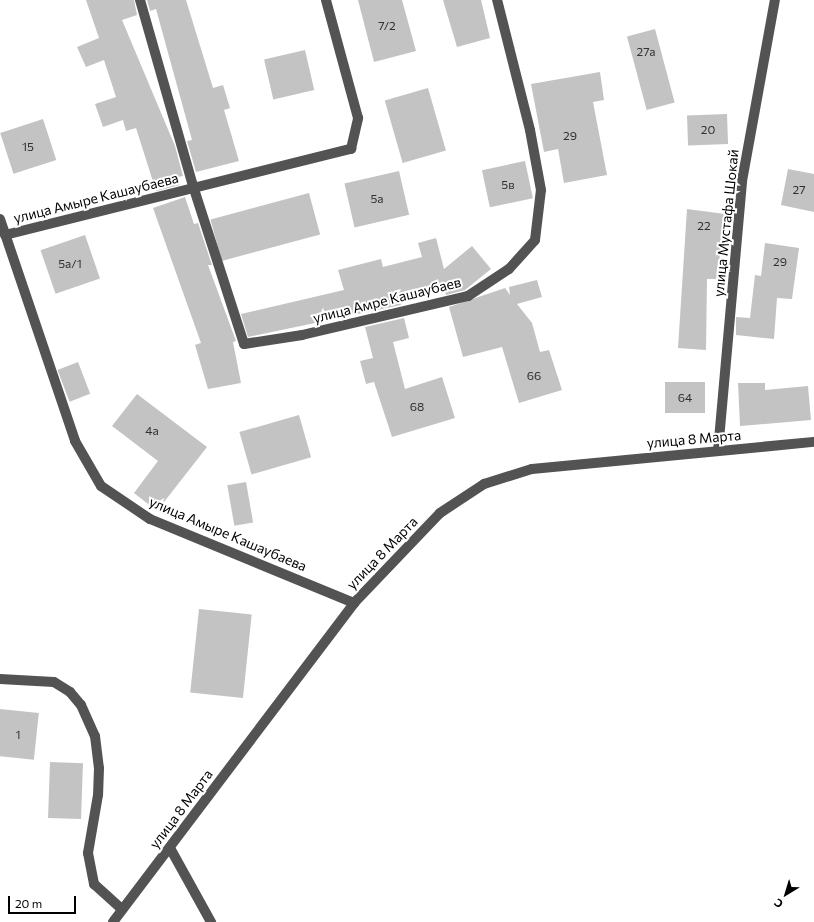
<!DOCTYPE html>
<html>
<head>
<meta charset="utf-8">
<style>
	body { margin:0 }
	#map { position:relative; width:814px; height:922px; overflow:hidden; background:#fff; font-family:Commissioner,sans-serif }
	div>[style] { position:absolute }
	.building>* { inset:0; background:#c3c3c3; transform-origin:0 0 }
	.minor>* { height:10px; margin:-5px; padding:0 5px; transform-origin:5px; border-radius:5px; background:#535353 }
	span { translate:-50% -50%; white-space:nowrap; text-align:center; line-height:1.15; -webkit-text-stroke:4px #fff; paint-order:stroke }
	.number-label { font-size:12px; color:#313131 }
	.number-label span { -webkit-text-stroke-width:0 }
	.street-label { font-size:14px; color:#000 }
	.north { position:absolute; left:766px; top:874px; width:40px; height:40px; -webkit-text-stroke:3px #fff; paint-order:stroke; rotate:218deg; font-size:11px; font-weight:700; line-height:16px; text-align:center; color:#000 }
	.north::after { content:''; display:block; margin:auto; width:14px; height:18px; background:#000; clip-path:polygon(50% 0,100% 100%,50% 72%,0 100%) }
	.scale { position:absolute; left:8px; top:896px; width:68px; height:18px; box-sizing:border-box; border:2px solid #000; border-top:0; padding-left:5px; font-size:12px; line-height:14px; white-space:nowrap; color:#000; -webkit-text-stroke:3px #fff; paint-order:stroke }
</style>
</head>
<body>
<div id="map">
	<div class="building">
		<div style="clip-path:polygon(86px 0,134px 0,137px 15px,122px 20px,175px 146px,183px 176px,178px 177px,180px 185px,156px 191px,136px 128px,126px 131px,123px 120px,103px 127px,95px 104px,116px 97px,104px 60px,86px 67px,77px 47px,99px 38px)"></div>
		<div style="clip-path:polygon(147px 0,186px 0,213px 88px,223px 85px,230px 108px,224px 110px,239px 161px,196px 172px,187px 141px,192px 140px,156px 9px,150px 11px)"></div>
		<div style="clip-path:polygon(358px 0,402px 0,416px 51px,374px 62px)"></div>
		<div style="clip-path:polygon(443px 0,481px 0,490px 38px,457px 47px)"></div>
		<div style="left:655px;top:29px;width:76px;height:29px;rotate:75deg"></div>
		<div style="left:305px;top:50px;width:41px;height:42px;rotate:77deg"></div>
		<div style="clip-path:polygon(600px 72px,604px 100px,593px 102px,607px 175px,564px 183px,558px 149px,544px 152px,531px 84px)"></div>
		<div style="left:428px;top:88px;width:65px;height:45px;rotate:74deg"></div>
		<div style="left:727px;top:114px;width:30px;height:40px;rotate:88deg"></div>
		<div style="left:43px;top:119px;width:43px;height:45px;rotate:72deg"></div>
		<div style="left:525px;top:161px;width:38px;height:44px;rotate:78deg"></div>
		<div style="clip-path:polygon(788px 169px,814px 174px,814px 212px,781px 205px)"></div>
		<div style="left:399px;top:171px;width:45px;height:56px;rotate:77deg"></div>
		<div style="left:309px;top:193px;width:43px;height:102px;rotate:75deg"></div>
		<div style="clip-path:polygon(185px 197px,194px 224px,198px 223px,212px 265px,208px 265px,236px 341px,233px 342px,241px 383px,208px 389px,195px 345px,201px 343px,153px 208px)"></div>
		<div style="clip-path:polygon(687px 209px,725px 214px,717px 279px,707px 279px,706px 350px,678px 348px)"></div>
		<div style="left:85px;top:235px;width:46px;height:47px;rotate:71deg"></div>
		<div style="clip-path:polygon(436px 238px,444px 269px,472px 246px,491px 269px,465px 290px,446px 295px,444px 289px,400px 301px,401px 305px,248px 337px,241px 314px,344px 290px,338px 270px,381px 259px,383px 267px,422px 257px,418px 243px)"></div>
		<div style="clip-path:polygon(765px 243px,799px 248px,792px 299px,777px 298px,774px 339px,736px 335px,736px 317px,750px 318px,755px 275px,761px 276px)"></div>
		<div style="clip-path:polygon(537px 280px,542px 297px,517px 304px,532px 323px,540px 352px,549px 350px,562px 390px,519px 403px,502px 347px,463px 357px,449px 307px,505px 288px,510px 295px,509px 287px)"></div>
		<div style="clip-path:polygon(404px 318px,409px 338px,393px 342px,405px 389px,442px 377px,455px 418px,392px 437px,374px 382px,366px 384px,360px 361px,373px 358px,365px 327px)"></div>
		<div style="left:78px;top:362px;width:34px;height:22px;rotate:69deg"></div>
		<div style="left:665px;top:382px;width:40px;height:31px"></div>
		<div style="clip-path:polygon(738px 383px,765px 383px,765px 390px,808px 386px,811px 420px,740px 426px)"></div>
		<div style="clip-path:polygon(137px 394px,207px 447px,157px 511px,134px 493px,158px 461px,112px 426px)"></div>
		<div style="left:299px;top:415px;width:44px;height:62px;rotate:74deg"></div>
		<div style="left:246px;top:482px;width:41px;height:19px;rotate:80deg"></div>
		<div style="left:199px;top:609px;width:53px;height:84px;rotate:6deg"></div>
		<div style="left:0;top:709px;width:39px;height:47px;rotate:6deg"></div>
		<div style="left:50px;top:762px;width:33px;height:56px;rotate:2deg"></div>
	</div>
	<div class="minor">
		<div style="left:140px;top:0;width:197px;rotate:74.1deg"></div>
		<div style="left:194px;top:189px;width:163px;rotate:72.1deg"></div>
		<div style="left:244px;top:344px;width:59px;rotate:-8.8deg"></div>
		<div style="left:302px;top:335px;width:171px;rotate:-13.2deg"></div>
		<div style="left:468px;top:296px;width:49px;rotate:-33.4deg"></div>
		<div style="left:509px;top:269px;width:39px;rotate:-48deg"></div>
		<div style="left:535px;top:240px;width:50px;rotate:-83.2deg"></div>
		<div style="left:541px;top:190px;width:61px;rotate:-100.4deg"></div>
		<div style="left:530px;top:130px;width:134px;rotate:-104.2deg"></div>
		<div style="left:0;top:219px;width:234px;rotate:71.3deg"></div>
		<div style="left:75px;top:441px;width:52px;rotate:60deg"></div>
		<div style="left:101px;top:486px;width:59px;rotate:34deg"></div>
		<div style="left:150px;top:519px;width:221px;rotate:22.4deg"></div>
		<div style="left:5px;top:235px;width:357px;rotate:-14deg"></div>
		<div style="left:351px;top:149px;width:32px;rotate:-77deg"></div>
		<div style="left:358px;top:118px;width:122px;rotate:-105.2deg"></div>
		<div style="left:718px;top:451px;width:271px;rotate:-84.9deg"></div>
		<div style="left:742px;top:181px;width:184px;rotate:-79.7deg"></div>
		<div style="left:0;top:679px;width:54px;rotate:3.2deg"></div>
		<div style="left:54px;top:682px;width:19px;rotate:32deg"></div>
		<div style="left:70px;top:692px;width:17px;rotate:50deg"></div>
		<div style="left:81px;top:705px;width:34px;rotate:66deg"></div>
		<div style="left:95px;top:736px;width:32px;rotate:83deg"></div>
		<div style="left:99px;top:768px;width:27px;rotate:92deg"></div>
		<div style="left:98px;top:795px;width:59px;rotate:99.8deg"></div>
		<div style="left:88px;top:853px;width:32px;rotate:79deg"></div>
		<div style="left:94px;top:884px;width:38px;rotate:42deg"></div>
		<div style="left:170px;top:848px;width:85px;rotate:61deg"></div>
		<div style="left:113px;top:922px;width:400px;rotate:-52.9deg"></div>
		<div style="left:354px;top:603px;width:124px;rotate:-46.3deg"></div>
		<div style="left:440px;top:513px;width:53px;rotate:-33.4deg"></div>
		<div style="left:484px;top:484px;width:50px;rotate:-17.4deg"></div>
		<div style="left:532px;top:469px;width:283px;rotate:-5.5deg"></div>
	</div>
	<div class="number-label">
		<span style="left:387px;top:26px">7/2</span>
		<span style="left:646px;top:52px">27а</span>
		<span style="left:708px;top:130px">20</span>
		<span style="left:570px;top:136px">29</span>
		<span style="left:28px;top:147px">15</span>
		<span style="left:508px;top:185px">5в</span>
		<span style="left:799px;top:190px">27</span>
		<span style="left:377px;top:199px">5а</span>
		<span style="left:704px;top:226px">22</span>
		<span style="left:780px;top:262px">29</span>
		<span style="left:70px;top:264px">5а/1</span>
		<span style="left:534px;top:376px">66</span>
		<span style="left:685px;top:398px">64</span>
		<span style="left:417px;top:407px">68</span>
		<span style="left:152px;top:431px">4а</span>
		<span style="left:18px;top:735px">1</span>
	</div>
	<div class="street-label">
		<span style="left:96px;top:198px;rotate:-14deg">улица Амыре Кашаубаева</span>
		<span style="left:726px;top:223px;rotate:-84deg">улица Мустафа Шокай</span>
		<span style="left:387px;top:300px;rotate:-14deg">улица Амре Кашаубаев</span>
		<span style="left:694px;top:439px;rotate:-5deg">улица 8 Марта</span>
		<span style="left:228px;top:534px;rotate:23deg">улица Амыре Кашаубаева</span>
		<span style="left:382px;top:553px;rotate:-46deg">улица 8 Марта</span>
		<span style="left:181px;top:809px;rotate:-53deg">улица 8 Марта</span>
	</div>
	<div class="north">С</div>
	<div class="scale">20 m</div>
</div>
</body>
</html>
